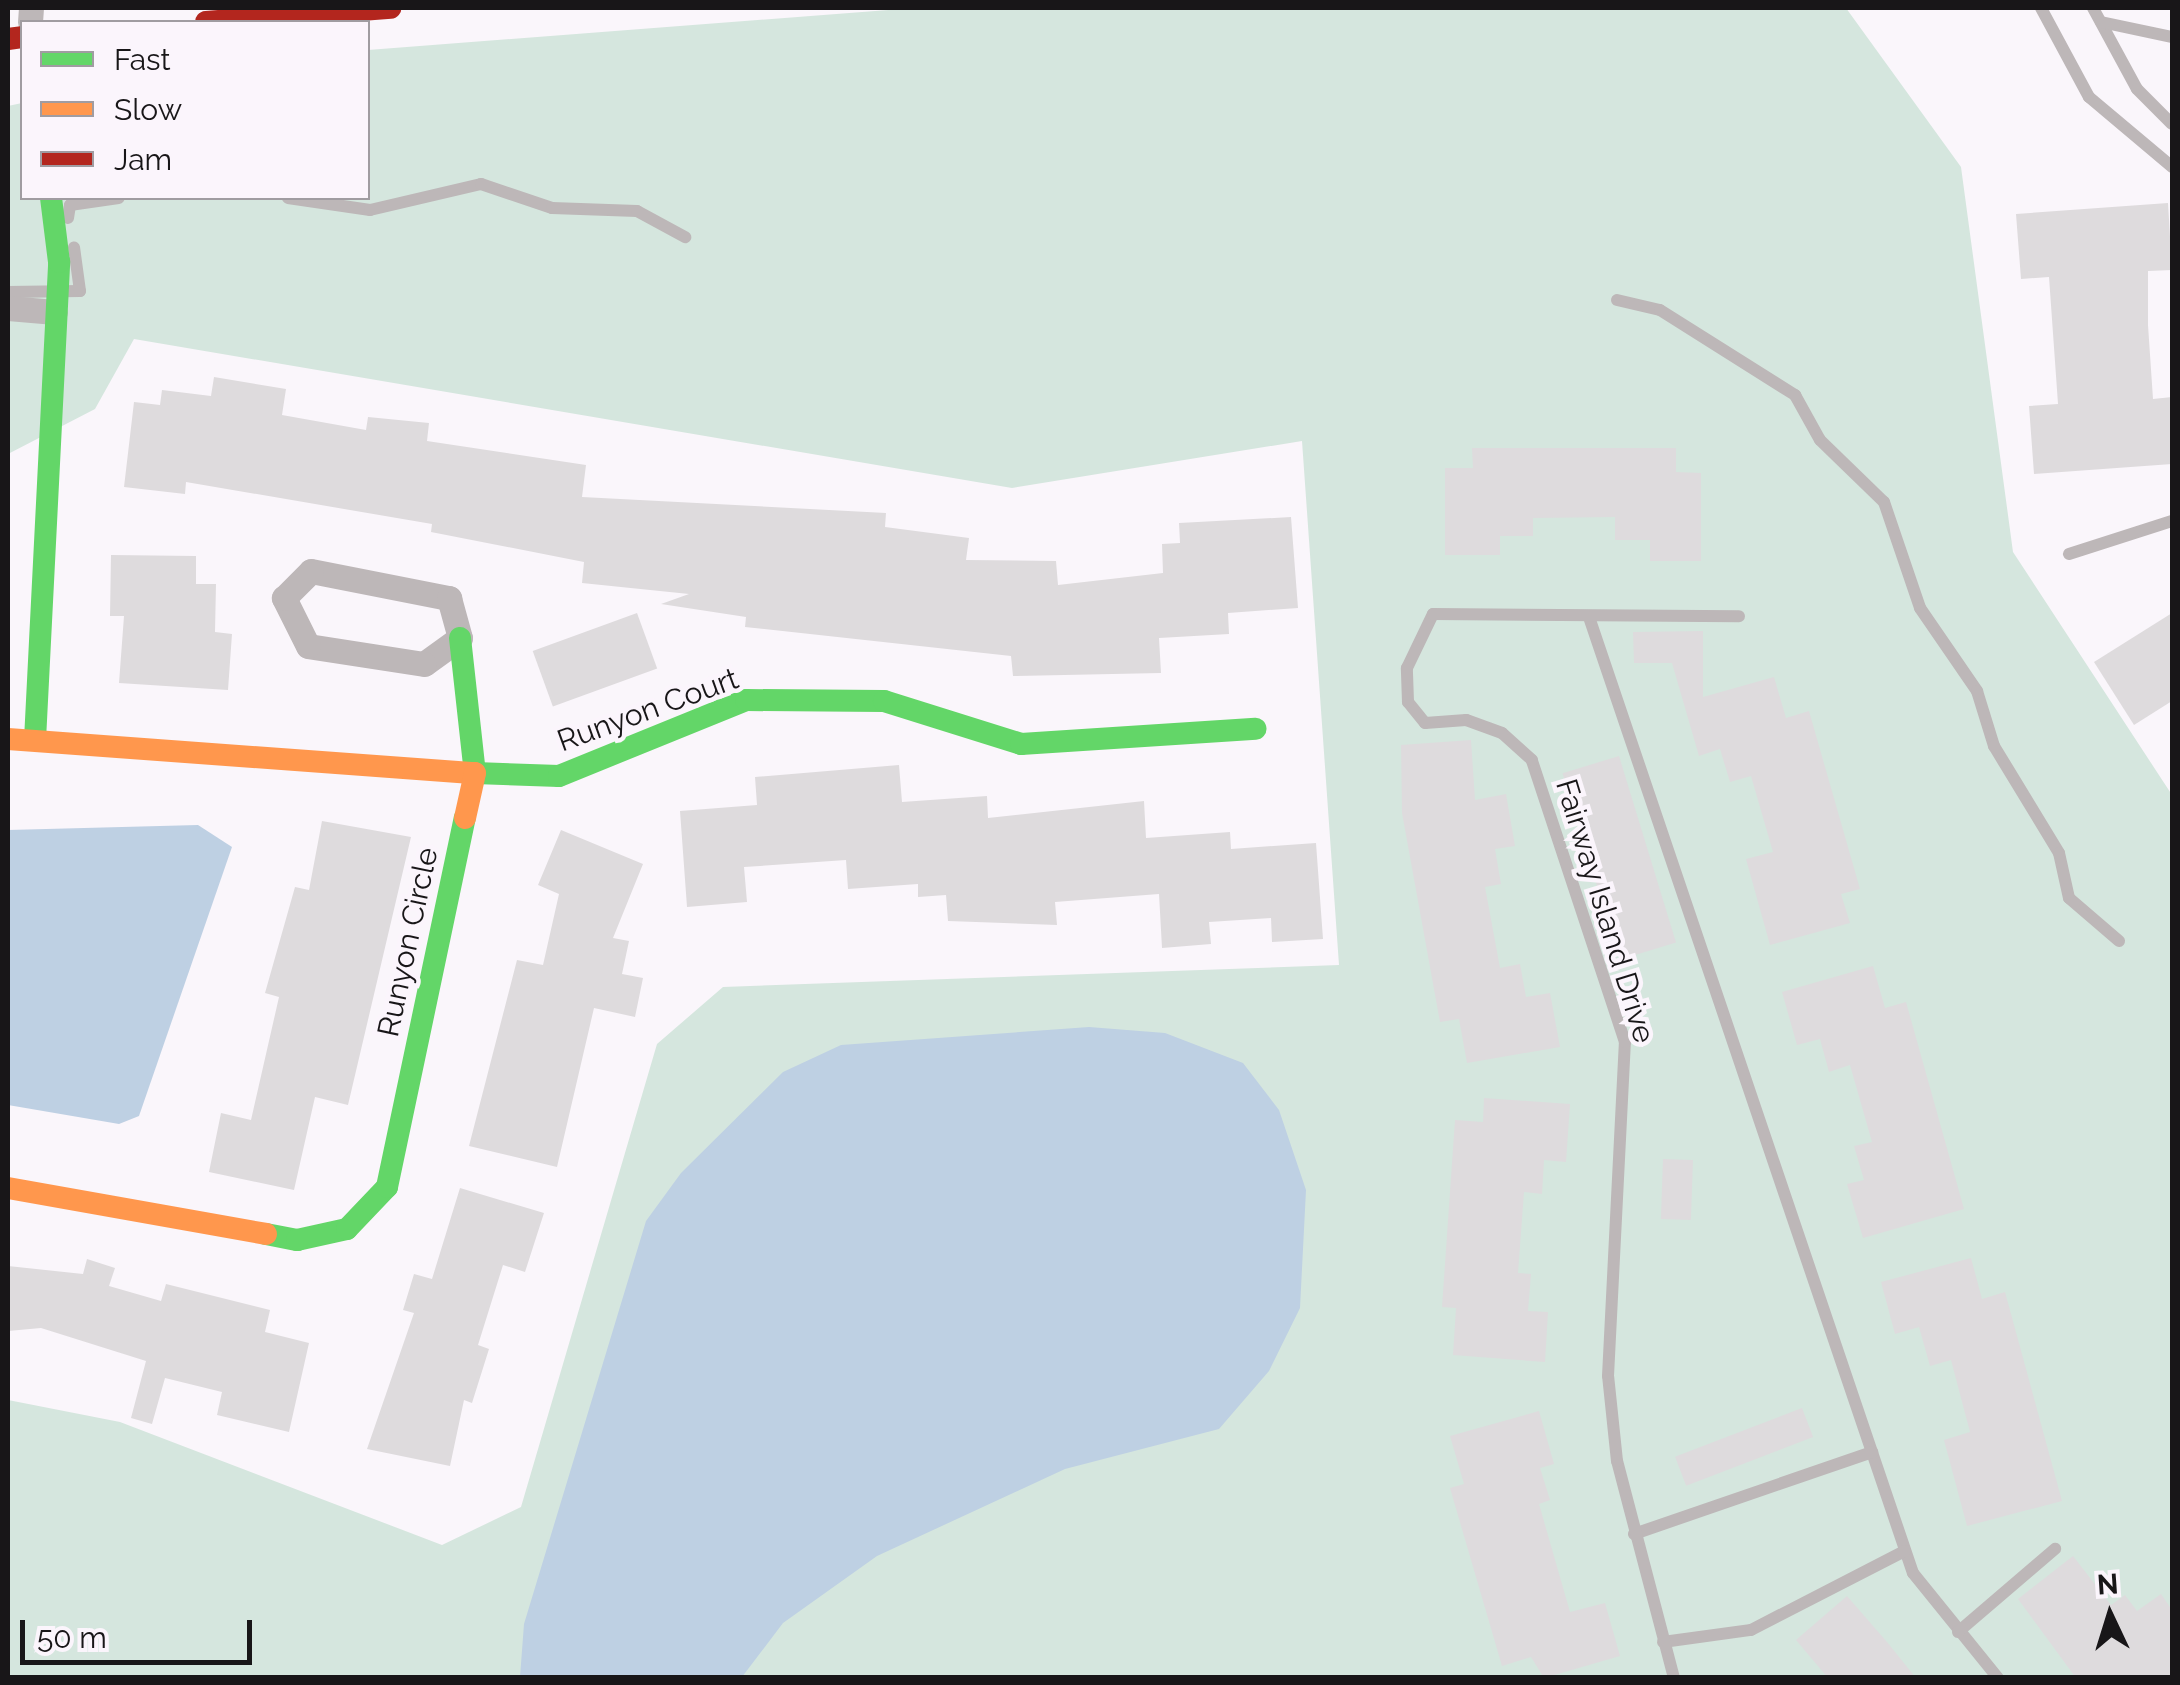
<!DOCTYPE html>
<html>
<head>
<meta charset="utf-8">
<style>
	body { margin:0 }
	#map { position:relative; width:2180px; height:1685px; overflow:hidden; background:#faf6fb; font-family:Raleway,sans-serif }
	div>[style] { position:absolute }
	.green>* { inset:0; background:#d5e6de }
	.water>* { inset:0; background:#bed0e3 }
	.building>* { inset:0; background:#dedbdd; transform-origin:0 0 }
	.lane>* { height:12px; margin:-6px; padding:0 6px; transform-origin:6px; border-radius:6px; background:#bdb7b8 }
	.street>* { height:25px; margin:-12.5px; padding:0 12.5px; transform-origin:12.5px; border-radius:12.5px; background:#bdb7b8 }
	.fast>* { height:22px; margin:-11px; padding:0 11px; transform-origin:11px; border-radius:11px; background:#63d668 }
	.slow>* { height:22px; margin:-11px; padding:0 11px; transform-origin:11px; border-radius:11px; background:#ff974d }
	.jam>* { height:22px; margin:-11px; padding:0 11px; transform-origin:11px; border-radius:11px; background:#b3261e }
	span { translate:-50% -50%; white-space:nowrap; text-align:center; line-height:1.15; -webkit-text-stroke:9px #fbf5fc; paint-order:stroke }
	.street-label { font-size:30px; color:#181618 }
	.frame { position:absolute; inset:0; border:10px solid #181618; pointer-events:none }
	.legend { position:absolute; left:20px; top:20px; width:350px; height:180px; box-sizing:border-box; background:#fbf5fc; border:2px solid #a09ca1; margin:0; padding:12px 18px; list-style:none; font-size:30px; color:#181618 }
	.legend li { display:flex; align-items:center; gap:20px; height:50px }
	.legend b { width:50px; border:2px solid #a09ca1 }
	.north { position:absolute; left:2060px; top:1565px; width:100px; height:100px; -webkit-text-stroke:8px #fbf5fc; paint-order:stroke; rotate:356deg; font-size:28px; font-weight:700; line-height:40px; text-align:center; color:#181618 }
	.north::after { content:''; display:block; margin:auto; width:35px; height:45px; background:#181618; clip-path:polygon(50% 0,100% 100%,50% 72%,0 100%) }
	.scale { position:absolute; left:20px; top:1620px; width:232px; height:45px; box-sizing:border-box; border:5px solid #181618; border-top:0; padding-left:12px; font-size:30px; line-height:35px; white-space:nowrap; color:#181618; -webkit-text-stroke:8px #fbf5fc; paint-order:stroke }
</style>
</head>
<body>
<div id="map">
	<div class="green">
		<div style="clip-path:polygon(914px 8px,1846px 8px,1961px 167px,2013px 552px,2172px 795px,2172px 1677px,8px 1677px,8px 1400px,120px 1422px,442px 1545px,521px 1507px,657px 1044px,723px 987px,1339px 965px,1302px 441px,1012px 488px,134px 339px,95px 409px,8px 454px,8px 106px,22px 103px,22px 198px,368px 198px,368px 50px)"></div>
	</div>
	<div class="water">
		<div style="clip-path:polygon(198px 825px,232px 847px,139px 1116px,119px 1124px,8px 1105px,8px 830px)"></div>
		<div style="clip-path:polygon(1089px 1027px,1165px 1033px,1243px 1063px,1279px 1110px,1306px 1190px,1300px 1308px,1269px 1371px,1219px 1429px,1065px 1469px,877px 1556px,783px 1623px,742px 1677px,520px 1677px,524px 1624px,646px 1221px,681px 1173px,783px 1072px,841px 1045px)"></div>
	</div>
	<div class="building">
		<div style="clip-path:polygon(2168px 203px,2172px 270px,2148px 271px,2148px 325px,2153px 399px,2172px 397px,2172px 464px,2034px 474px,2029px 406px,2058px 404px,2049px 277px,2021px 279px,2016px 214px)"></div>
		<div style="clip-path:polygon(214px 377px,286px 389px,282px 415px,366px 430px,368px 417px,429px 423px,427px 441px,586px 465px,582px 497px,886px 513px,885px 527px,969px 538px,966px 560px,1056px 561px,1058px 585px,1163px 573px,1162px 544px,1180px 543px,1179px 523px,1291px 517px,1298px 608px,1228px 613px,1229px 634px,1159px 638px,1161px 673px,1013px 676px,1011px 656px,745px 627px,746px 617px,661px 604px,689px 594px,582px 583px,584px 562px,431px 532px,432px 524px,186px 482px,185px 494px,124px 487px,134px 402px,160px 405px,162px 390px,211px 396px)"></div>
		<div style="clip-path:polygon(1472px 448px,1676px 448px,1676px 472px,1701px 473px,1701px 561px,1650px 561px,1650px 540px,1615px 540px,1615px 517px,1533px 518px,1533px 536px,1500px 536px,1500px 555px,1445px 555px,1445px 468px,1473px 468px)"></div>
		<div style="clip-path:polygon(111px 555px,196px 556px,196px 584px,216px 584px,215px 632px,232px 634px,228px 690px,119px 683px,124px 616px,110px 616px)"></div>
		<div style="left:637px;top:613px;width:59px;height:111px;rotate:70deg"></div>
		<div style="clip-path:polygon(2172px 613px,2172px 701px,2134px 725px,2094px 662px)"></div>
		<div style="clip-path:polygon(1703px 631px,1703px 697px,1774px 677px,1786px 718px,1809px 711px,1860px 889px,1841px 894px,1850px 923px,1770px 945px,1746px 859px,1773px 852px,1751px 776px,1730px 782px,1720px 749px,1699px 756px,1672px 663px,1634px 663px,1633px 632px)"></div>
		<div style="clip-path:polygon(1471px 740px,1475px 800px,1506px 794px,1515px 846px,1495px 849px,1501px 884px,1485px 887px,1500px 968px,1520px 964px,1526px 997px,1550px 993px,1560px 1047px,1467px 1063px,1459px 1019px,1440px 1022px,1402px 813px,1401px 745px)"></div>
		<div style="left:1619px;top:756px;width:195px;height:59px;rotate:73deg"></div>
		<div style="clip-path:polygon(899px 765px,902px 802px,987px 796px,988px 818px,1144px 801px,1146px 838px,1230px 832px,1231px 849px,1316px 843px,1323px 939px,1272px 942px,1271px 918px,1209px 922px,1211px 944px,1162px 948px,1159px 894px,1055px 902px,1057px 925px,948px 921px,946px 895px,918px 897px,918px 884px,848px 889px,846px 860px,744px 867px,747px 902px,687px 907px,680px 811px,757px 805px,755px 777px)"></div>
		<div style="clip-path:polygon(322px 821px,411px 837px,348px 1105px,315px 1097px,294px 1190px,209px 1172px,221px 1113px,251px 1120px,279px 997px,265px 993px,295px 887px,309px 890px)"></div>
		<div style="clip-path:polygon(561px 830px,643px 864px,613px 938px,629px 941px,622px 974px,643px 978px,635px 1017px,594px 1008px,557px 1167px,469px 1146px,517px 960px,543px 965px,559px 894px,538px 885px)"></div>
		<div style="clip-path:polygon(1873px 966px,1885px 1008px,1906px 1002px,1964px 1209px,1863px 1238px,1847px 1184px,1864px 1180px,1854px 1146px,1872px 1142px,1850px 1065px,1829px 1072px,1820px 1039px,1797px 1045px,1782px 992px)"></div>
		<div style="clip-path:polygon(1484px 1098px,1570px 1104px,1566px 1162px,1544px 1160px,1542px 1194px,1524px 1192px,1518px 1273px,1531px 1274px,1528px 1311px,1548px 1312px,1545px 1362px,1453px 1355px,1456px 1308px,1442px 1307px,1455px 1120px,1483px 1122px)"></div>
		<div style="left:1663px;top:1159px;width:30px;height:60px;rotate:2deg"></div>
		<div style="clip-path:polygon(460px 1188px,544px 1213px,525px 1272px,503px 1265px,478px 1345px,489px 1349px,472px 1403px,464px 1400px,450px 1466px,367px 1449px,414px 1313px,403px 1310px,414px 1274px,432px 1279px)"></div>
		<div style="clip-path:polygon(1971px 1258px,1982px 1299px,2005px 1292px,2062px 1501px,1967px 1526px,1944px 1440px,1970px 1432px,1951px 1360px,1930px 1366px,1919px 1327px,1895px 1334px,1881px 1282px)"></div>
		<div style="clip-path:polygon(87px 1259px,115px 1268px,109px 1286px,161px 1301px,166px 1284px,270px 1310px,265px 1332px,309px 1343px,289px 1432px,217px 1415px,222px 1392px,165px 1378px,152px 1424px,131px 1418px,146px 1361px,41px 1328px,8px 1331px,8px 1266px,83px 1274px)"></div>
		<div style="left:1802px;top:1408px;width:31px;height:136px;rotate:69deg"></div>
		<div style="clip-path:polygon(1539px 1411px,1554px 1464px,1540px 1468px,1550px 1500px,1539px 1504px,1570px 1612px,1605px 1603px,1620px 1656px,1544px 1678px,1531px 1657px,1502px 1666px,1450px 1488px,1464px 1484px,1450px 1436px)"></div>
		<div style="clip-path:polygon(2073px 1556px,2111px 1605px,2125px 1595px,2137px 1611px,2161px 1594px,2172px 1610px,2172px 1678px,2076px 1678px,2018px 1599px)"></div>
		<div style="clip-path:polygon(1847px 1596px,1887px 1642px,1916px 1678px,1828px 1678px,1796px 1640px)"></div>
	</div>
	<div class="lane">
		<div style="left:2041px;top:8px;width:101px;rotate:61.7deg"></div>
		<div style="left:2089px;top:97px;width:109px;rotate:40.1deg"></div>
		<div style="left:2093px;top:8px;width:92px;rotate:61.5deg"></div>
		<div style="left:2137px;top:89px;width:49px;rotate:45deg"></div>
		<div style="left:2101px;top:22px;width:73px;rotate:11.9deg"></div>
		<div style="left:288px;top:198px;width:83px;rotate:8.3deg"></div>
		<div style="left:370px;top:210px;width:114px;rotate:-13.2deg"></div>
		<div style="left:481px;top:184px;width:75px;rotate:18.7deg"></div>
		<div style="left:552px;top:208px;width:85px;rotate:2deg"></div>
		<div style="left:637px;top:211px;width:55px;rotate:28.4deg"></div>
		<div style="left:68px;top:218px;width:13px;rotate:-81deg"></div>
		<div style="left:70px;top:205px;width:49px;rotate:-8.1deg"></div>
		<div style="left:8px;top:292px;width:72px;rotate:-0.8deg"></div>
		<div style="left:80px;top:291px;width:44px;rotate:-97.8deg"></div>
		<div style="left:1617px;top:300px;width:44px;rotate:13.1deg"></div>
		<div style="left:1660px;top:310px;width:160px;rotate:32.2deg"></div>
		<div style="left:1795px;top:395px;width:51px;rotate:60.9deg"></div>
		<div style="left:1820px;top:440px;width:89px;rotate:44.1deg"></div>
		<div style="left:1884px;top:502px;width:112px;rotate:71.2deg"></div>
		<div style="left:1920px;top:608px;width:101px;rotate:55.5deg"></div>
		<div style="left:1977px;top:691px;width:58px;rotate:72.8deg"></div>
		<div style="left:1994px;top:746px;width:125px;rotate:58.7deg"></div>
		<div style="left:2059px;top:853px;width:46px;rotate:77.5deg"></div>
		<div style="left:2069px;top:898px;width:66px;rotate:40.7deg"></div>
		<div style="left:2069px;top:554px;width:108px;rotate:-17.8deg"></div>
		<div style="left:1590px;top:620px;width:1006px;rotate:71.28deg"></div>
		<div style="left:1913px;top:1573px;width:135px;rotate:51deg"></div>
		<div style="left:1634px;top:1534px;width:252px;rotate:-19deg"></div>
		<div style="left:1958px;top:1632px;width:128px;rotate:-40.6deg"></div>
		<div style="left:1663px;top:1642px;width:89px;rotate:-7.8deg"></div>
		<div style="left:1751px;top:1630px;width:173px;rotate:-27.2deg"></div>
		<div style="left:1674px;top:1678px;width:224px;rotate:-104.7deg"></div>
		<div style="left:1617px;top:1461px;width:85px;rotate:-96deg"></div>
		<div style="left:1608px;top:1376px;width:334px;rotate:-87.1deg"></div>
		<div style="left:1625px;top:1042px;width:297px;rotate:-108.3deg"></div>
		<div style="left:1532px;top:760px;width:40px;rotate:-138deg"></div>
		<div style="left:1502px;top:733px;width:38px;rotate:-160deg"></div>
		<div style="left:1466px;top:720px;width:41px;rotate:175.8deg"></div>
		<div style="left:1425px;top:723px;width:27px;rotate:-129deg"></div>
		<div style="left:1408px;top:702px;width:34px;rotate:-92deg"></div>
		<div style="left:1407px;top:668px;width:60px;rotate:-64.3deg"></div>
		<div style="left:1433px;top:614px;width:306px;rotate:0.4deg"></div>
	</div>
	<div class="street">
		<div style="left:30px;top:22px;width:14px;rotate:-86deg"></div>
		<div style="left:8px;top:308px;width:47px;rotate:4.9deg"></div>
		<div style="left:311px;top:571px;width:141px;rotate:11.1deg"></div>
		<div style="left:449px;top:598px;width:41px;rotate:74.6deg"></div>
		<div style="left:460px;top:638px;width:44px;rotate:144.2deg"></div>
		<div style="left:424px;top:664px;width:117px;rotate:-171.2deg"></div>
		<div style="left:308px;top:646px;width:54px;rotate:-116.6deg"></div>
		<div style="left:284px;top:598px;width:38px;rotate:-45deg"></div>
	</div>
	<div class="fast">
		<div style="left:460px;top:638px;width:136px;rotate:83.7deg"></div>
		<div style="left:475px;top:773px;width:84px;rotate:2deg"></div>
		<div style="left:559px;top:776px;width:202px;rotate:-22.1deg"></div>
		<div style="left:746px;top:700px;width:138px;rotate:0.4deg"></div>
		<div style="left:884px;top:701px;width:144px;rotate:17.4deg"></div>
		<div style="left:1021px;top:744px;width:235px;rotate:-3.7deg"></div>
		<div style="left:35px;top:740px;width:479px;rotate:-87.1deg"></div>
		<div style="left:59px;top:262px;width:64px;rotate:-97.1deg"></div>
		<div style="left:266px;top:1234px;width:32px;rotate:11deg"></div>
		<div style="left:297px;top:1240px;width:51px;rotate:-12.4deg"></div>
		<div style="left:347px;top:1229px;width:58px;rotate:-46.4deg"></div>
		<div style="left:387px;top:1187px;width:377px;rotate:-78.1deg"></div>
	</div>
	<div class="slow">
		<div style="left:8px;top:739px;width:468px;rotate:4.2deg"></div>
		<div style="left:475px;top:773px;width:46px;rotate:102.5deg"></div>
		<div style="left:8px;top:1188px;width:262px;rotate:10.1deg"></div>
	</div>
	<div class="jam">
		<div style="left:206px;top:22px;width:185px;rotate:-4.4deg"></div>
		<div style="left:8px;top:39px;width:14px;rotate:-8deg"></div>
	</div>
	<div class="street-label">
		<span style="left:648px;top:710px;rotate:-20deg">Runyon Court</span>
		<span style="left:1605px;top:911px;rotate:73deg">Fairway Island Drive</span>
		<span style="left:408px;top:942px;rotate:-78deg">Runyon Circle</span>
	</div>
	<div class="frame"></div>
	<ul class="legend">
	<li><b style="height:12px;background:#63d668"></b>Fast</li>
	<li><b style="height:12px;background:#ff974d"></b>Slow</li>
	<li><b style="height:12px;background:#b3261e"></b>Jam</li>
	</ul>
	<div class="north">N</div>
	<div class="scale">50 m</div>
</div>
</body>
</html>
